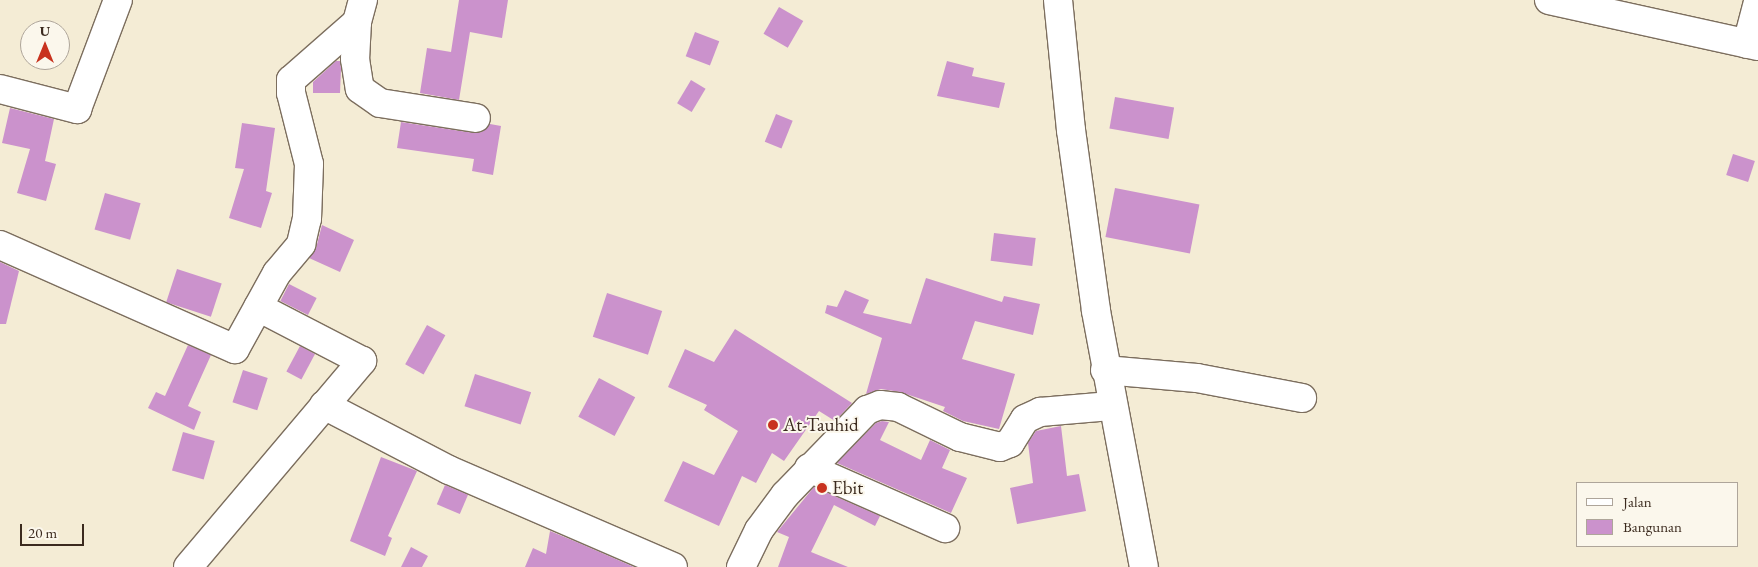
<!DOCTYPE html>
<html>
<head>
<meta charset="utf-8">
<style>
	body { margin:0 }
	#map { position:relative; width:1758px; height:567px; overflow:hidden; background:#f4ecd5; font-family:"EB Garamond",serif }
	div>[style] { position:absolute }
	.building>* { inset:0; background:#cb92cc; transform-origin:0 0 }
	.roads { filter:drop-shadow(1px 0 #7c6e5e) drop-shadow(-1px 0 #7c6e5e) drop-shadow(0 1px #7c6e5e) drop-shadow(0 -1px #7c6e5e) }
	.minor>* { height:28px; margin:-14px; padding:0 14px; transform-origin:14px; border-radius:14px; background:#fff }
	.highway>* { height:28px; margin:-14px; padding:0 14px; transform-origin:14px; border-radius:14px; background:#fff }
	.dots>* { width:14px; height:14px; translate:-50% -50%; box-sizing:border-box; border:2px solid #fbf7ec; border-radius:50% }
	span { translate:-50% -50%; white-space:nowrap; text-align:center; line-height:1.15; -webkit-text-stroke:4px #fbf7ec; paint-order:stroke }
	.poi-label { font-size:19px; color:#3b2a1e }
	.left { translate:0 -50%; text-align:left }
	.legend { position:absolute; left:1576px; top:482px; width:162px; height:65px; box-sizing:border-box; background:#fbf7ec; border:1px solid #aea59a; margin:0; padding:6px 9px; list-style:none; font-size:15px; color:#3b2a1e }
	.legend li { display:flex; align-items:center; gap:10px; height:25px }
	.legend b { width:25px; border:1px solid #aea59a }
	.north { position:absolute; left:20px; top:20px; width:50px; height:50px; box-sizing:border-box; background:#fbf7ec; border:1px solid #aea59a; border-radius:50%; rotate:0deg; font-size:14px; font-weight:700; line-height:20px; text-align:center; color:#3b2a1e }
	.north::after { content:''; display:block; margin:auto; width:18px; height:22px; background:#c8321e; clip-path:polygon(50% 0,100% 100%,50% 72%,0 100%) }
	.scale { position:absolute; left:20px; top:524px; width:64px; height:22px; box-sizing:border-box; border:2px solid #3b2a1e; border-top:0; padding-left:6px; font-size:15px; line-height:18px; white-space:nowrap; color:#3b2a1e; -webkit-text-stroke:4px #fbf7ec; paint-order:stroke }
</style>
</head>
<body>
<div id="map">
	<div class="building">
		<div style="clip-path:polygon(459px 0,508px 0,502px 38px,470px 32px,459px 100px,420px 93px,427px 48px,451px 52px)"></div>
		<div style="left:779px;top:7px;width:28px;height:31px;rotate:30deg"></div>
		<div style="left:695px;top:32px;width:26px;height:26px;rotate:21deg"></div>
		<div style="clip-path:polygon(336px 61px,340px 61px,341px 68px,340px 93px,313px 93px,313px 82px)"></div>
		<div style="clip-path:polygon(947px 61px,974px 68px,972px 76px,1005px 83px,999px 108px,937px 96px)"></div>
		<div style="left:691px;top:80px;width:17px;height:27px;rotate:31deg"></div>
		<div style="left:1115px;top:97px;width:60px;height:32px;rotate:10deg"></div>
		<div style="clip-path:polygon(10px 108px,54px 119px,45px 161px,56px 164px,46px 201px,17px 193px,30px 149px,2px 143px)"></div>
		<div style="left:776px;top:114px;width:18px;height:30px;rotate:22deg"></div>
		<div style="clip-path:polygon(401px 122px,474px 133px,482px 132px,490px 124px,501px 126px,493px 175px,472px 171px,474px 159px,397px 148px)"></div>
		<div style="clip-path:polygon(242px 123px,275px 128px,266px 191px,272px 193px,261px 228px,229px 218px,244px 169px,235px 168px)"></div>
		<div style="left:1733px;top:154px;width:23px;height:22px;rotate:18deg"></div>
		<div style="left:1115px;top:188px;width:86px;height:50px;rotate:11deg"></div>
		<div style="left:105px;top:193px;width:37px;height:38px;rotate:16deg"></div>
		<div style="clip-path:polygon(322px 225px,354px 240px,340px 272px,309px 258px,316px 248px)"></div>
		<div style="left:994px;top:233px;width:42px;height:28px;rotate:7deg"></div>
		<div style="clip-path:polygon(0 262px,19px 271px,6px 324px,0 324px)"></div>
		<div style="left:177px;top:269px;width:47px;height:35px;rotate:18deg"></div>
		<div style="clip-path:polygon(926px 278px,1002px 302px,1004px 296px,1040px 304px,1033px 335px,975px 321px,962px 359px,1015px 374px,999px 429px,963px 421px,943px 411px,945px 407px,900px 392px,881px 389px,866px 394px,882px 338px,825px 313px,827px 305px,837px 307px,845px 290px,869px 300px,863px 313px,911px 324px)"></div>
		<div style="left:289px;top:284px;width:31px;height:19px;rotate:27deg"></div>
		<div style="left:607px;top:293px;width:58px;height:46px;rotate:18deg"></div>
		<div style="left:427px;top:325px;width:21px;height:45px;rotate:29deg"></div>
		<div style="clip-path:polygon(735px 329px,852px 403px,835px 421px,819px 411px,784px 461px,772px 453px,756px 483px,742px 476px,719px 526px,664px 501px,683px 461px,714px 475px,738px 431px,704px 410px,707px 405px,668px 387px,685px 349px,714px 362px)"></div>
		<div style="clip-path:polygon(188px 345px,211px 355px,188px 406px,201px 412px,194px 430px,148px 408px,156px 392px,165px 396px)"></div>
		<div style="left:300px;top:346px;width:17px;height:29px;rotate:28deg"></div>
		<div style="left:243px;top:370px;width:26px;height:34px;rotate:18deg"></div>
		<div style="left:475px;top:374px;width:59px;height:34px;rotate:18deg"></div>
		<div style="left:599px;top:378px;width:41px;height:44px;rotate:28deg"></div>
		<div style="clip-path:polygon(882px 421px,889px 422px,880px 440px,921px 460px,930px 440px,950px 450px,942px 468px,967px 478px,951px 513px,837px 463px,876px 423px)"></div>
		<div style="clip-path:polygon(1061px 426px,1067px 476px,1079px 474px,1086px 511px,1017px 524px,1010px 488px,1033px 483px,1028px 443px,1036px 431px)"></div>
		<div style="left:183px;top:432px;width:33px;height:40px;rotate:16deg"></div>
		<div style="clip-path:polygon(381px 457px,417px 471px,388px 536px,392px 538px,385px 556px,350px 541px)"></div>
		<div style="left:445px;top:485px;width:25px;height:21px;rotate:23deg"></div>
		<div style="clip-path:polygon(814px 487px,880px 516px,875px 526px,834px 505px,811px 552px,848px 567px,778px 567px,789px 537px,777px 532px)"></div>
		<div style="clip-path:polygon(550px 531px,579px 543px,634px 567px,525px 567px,533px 548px,546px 554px)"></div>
		<div style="clip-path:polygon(411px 547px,428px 556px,422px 567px,401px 567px)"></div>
	</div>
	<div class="roads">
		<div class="minor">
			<div style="left:1549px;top:0;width:214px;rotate:12.4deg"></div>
			<div style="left:357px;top:22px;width:37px;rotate:93deg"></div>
			<div style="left:355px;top:59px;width:30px;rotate:81deg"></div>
			<div style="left:360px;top:89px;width:24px;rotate:35deg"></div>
			<div style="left:380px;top:103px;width:97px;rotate:8.9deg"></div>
			<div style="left:1747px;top:44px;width:43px;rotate:-75.3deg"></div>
			<div style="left:0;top:89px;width:80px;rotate:14.6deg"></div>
			<div style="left:77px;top:109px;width:116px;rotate:-69.4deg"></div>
			<div style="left:0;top:245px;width:257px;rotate:23.9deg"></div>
			<div style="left:235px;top:349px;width:87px;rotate:-61.1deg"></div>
			<div style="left:277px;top:273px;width:38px;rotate:-50deg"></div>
			<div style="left:301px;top:244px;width:26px;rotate:-77deg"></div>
			<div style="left:307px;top:219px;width:55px;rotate:-87.9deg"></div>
			<div style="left:309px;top:164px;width:73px;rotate:-104.2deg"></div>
			<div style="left:291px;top:93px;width:13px;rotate:-90deg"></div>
			<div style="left:291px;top:80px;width:88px;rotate:-41.3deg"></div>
			<div style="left:357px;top:22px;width:23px;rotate:-75deg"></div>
			<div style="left:1105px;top:370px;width:92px;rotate:5deg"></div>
			<div style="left:1197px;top:378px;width:107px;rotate:10.8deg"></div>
			<div style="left:324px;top:405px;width:141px;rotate:27.5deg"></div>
			<div style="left:449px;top:470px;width:244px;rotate:23.4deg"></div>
			<div style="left:809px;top:468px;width:149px;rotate:23.8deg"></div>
			<div style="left:188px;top:567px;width:270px;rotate:-49.8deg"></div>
			<div style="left:362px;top:361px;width:117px;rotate:-152.6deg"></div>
			<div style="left:741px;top:567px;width:41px;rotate:-64.1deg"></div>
			<div style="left:759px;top:530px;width:44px;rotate:-53.4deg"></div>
			<div style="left:785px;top:495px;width:118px;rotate:-46deg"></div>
			<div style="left:867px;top:410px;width:14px;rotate:-21deg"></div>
			<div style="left:880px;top:405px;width:18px;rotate:6deg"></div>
			<div style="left:898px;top:407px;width:69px;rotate:25.8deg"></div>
			<div style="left:960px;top:437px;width:41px;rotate:14deg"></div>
			<div style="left:1000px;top:447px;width:11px;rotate:-22deg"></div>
			<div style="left:1010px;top:443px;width:28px;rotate:-58deg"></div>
			<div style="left:1025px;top:419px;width:17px;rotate:-25deg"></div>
			<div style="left:1040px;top:412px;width:71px;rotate:-4.8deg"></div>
		</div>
		<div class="highway">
			<div style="left:1058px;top:0;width:131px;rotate:84.3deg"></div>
			<div style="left:1071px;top:130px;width:183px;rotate:82.1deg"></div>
			<div style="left:1096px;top:311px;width:260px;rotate:79.4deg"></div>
		</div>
	</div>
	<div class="dots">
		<div style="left:773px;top:425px;background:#c8321e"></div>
		<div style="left:822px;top:488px;background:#c8321e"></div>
	</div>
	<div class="poi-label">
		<span class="left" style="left:783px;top:425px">At-Tauhid</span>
		<span class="left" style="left:832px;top:488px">Ebit</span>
	</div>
	<ul class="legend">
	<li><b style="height:6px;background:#fff"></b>Jalan</li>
	<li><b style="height:14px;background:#cb92cc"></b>Bangunan</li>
	</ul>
	<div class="north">U</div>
	<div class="scale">20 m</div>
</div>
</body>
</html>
